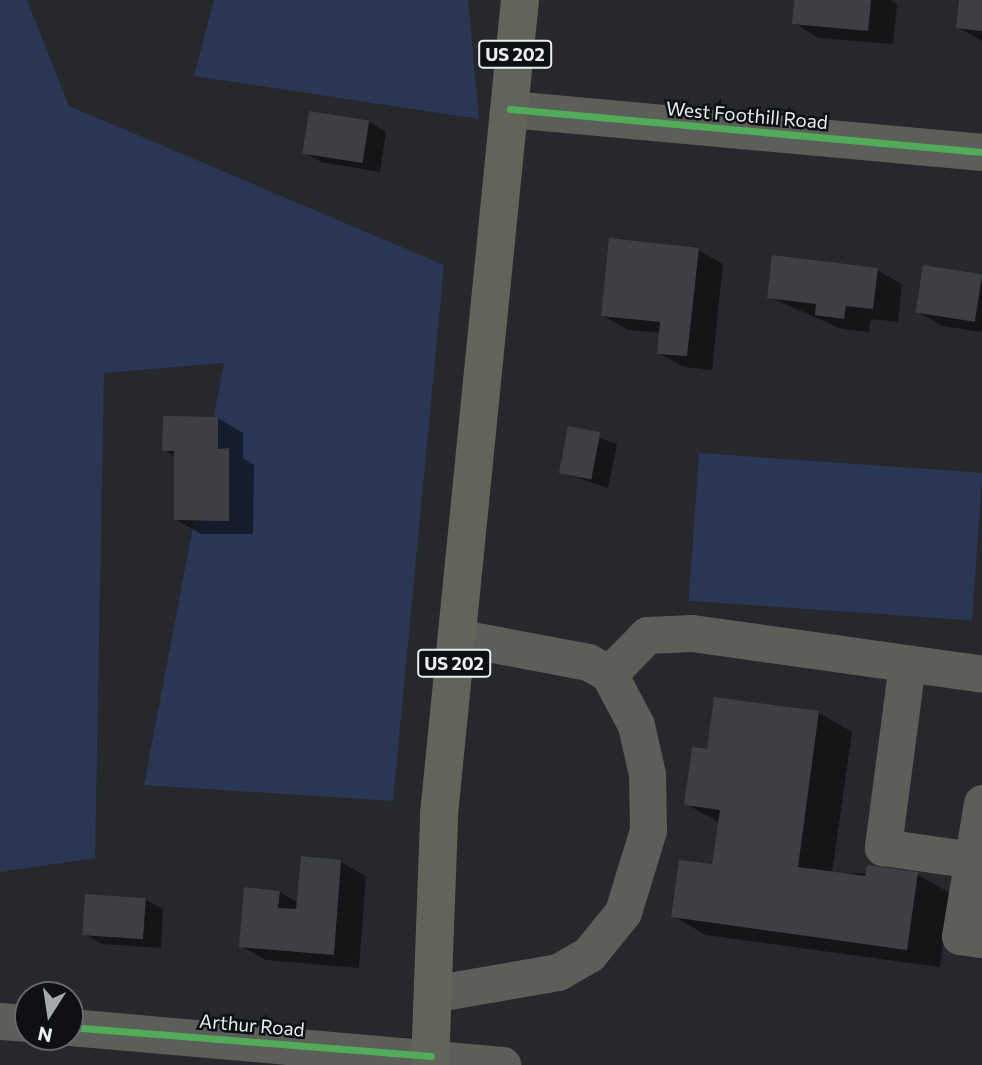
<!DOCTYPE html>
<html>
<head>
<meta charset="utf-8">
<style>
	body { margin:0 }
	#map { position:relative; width:982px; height:1065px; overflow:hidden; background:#26282b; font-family:Commissioner,sans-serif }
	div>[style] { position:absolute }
	.green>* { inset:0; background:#293754; transform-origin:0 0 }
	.shadow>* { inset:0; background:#0007 }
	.building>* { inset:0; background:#3d3f42; transform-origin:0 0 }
	.minor>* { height:37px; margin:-18.5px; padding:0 18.5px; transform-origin:18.5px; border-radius:18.5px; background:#5c5e59 }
	.highway>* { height:38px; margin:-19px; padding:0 19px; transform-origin:19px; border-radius:19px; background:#606459 }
	.cycleway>* { height:7px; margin:-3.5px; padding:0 3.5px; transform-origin:3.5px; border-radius:3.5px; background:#51ab58 }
	span { translate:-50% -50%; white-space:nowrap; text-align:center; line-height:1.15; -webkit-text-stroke:5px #0e1013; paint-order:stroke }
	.shield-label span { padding:2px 5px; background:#0e1013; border:2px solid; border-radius:5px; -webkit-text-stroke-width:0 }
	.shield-label { font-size:18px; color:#eaedf2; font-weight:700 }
	.street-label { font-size:19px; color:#eaedf2 }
	.north { position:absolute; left:14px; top:981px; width:70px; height:70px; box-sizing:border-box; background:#0e1013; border:2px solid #66686c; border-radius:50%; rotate:192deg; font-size:19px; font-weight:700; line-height:28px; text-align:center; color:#eaedf2 }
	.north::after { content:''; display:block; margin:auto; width:24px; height:32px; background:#a5a8ac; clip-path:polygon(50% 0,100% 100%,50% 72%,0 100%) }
</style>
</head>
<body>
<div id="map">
	<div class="green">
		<div style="clip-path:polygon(0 0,27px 0,69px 106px,444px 265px,393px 801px,144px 785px,224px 363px,104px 373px,95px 858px,0 872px)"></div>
		<div style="clip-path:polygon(214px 0,468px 0,479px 119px,194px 76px)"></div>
		<div style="left:699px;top:453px;width:284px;height:148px;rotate:4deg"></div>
	</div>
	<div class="shadow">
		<div style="clip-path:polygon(796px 0,890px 0,897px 4px,893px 44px,819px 38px,794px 23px)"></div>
		<div style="clip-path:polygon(961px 0,982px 0,982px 41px,957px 27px)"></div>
		<div style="clip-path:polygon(310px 113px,369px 122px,386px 132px,380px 172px,321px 162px,304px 152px)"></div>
		<div style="clip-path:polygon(698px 250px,723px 264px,712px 370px,684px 367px,658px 353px,661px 333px,628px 330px,602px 315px)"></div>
		<div style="clip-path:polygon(877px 270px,902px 284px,898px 322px,871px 319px,869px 332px,842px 329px,769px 297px)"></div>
		<div style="clip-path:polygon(982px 276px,982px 332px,942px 326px,917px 311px)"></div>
		<div style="clip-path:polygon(218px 418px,243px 433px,243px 458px,254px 465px,253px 534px,201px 534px,175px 519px,176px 457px,164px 450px)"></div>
		<div style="clip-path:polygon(569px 428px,617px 444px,608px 488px,560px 472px)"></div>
		<div style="clip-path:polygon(715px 699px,819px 713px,852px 732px,832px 873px,917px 874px,950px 893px,940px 967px,706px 935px,673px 916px,714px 866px,720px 823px,686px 804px,708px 751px)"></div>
		<div style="clip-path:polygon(302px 858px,341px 862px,366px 876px,359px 968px,266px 960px,241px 946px,280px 892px,298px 903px)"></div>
		<div style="clip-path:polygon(146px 900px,163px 909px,161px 948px,102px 944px,85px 934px)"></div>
	</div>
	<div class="building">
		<div style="clip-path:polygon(794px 0,871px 0,868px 31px,792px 24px)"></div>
		<div style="clip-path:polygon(959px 0,982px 0,982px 31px,956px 28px)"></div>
		<div style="left:309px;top:111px;width:61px;height:43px;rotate:9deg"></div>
		<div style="clip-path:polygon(609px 238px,699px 248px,687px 356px,657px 354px,660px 322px,601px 316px)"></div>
		<div style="clip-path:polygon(772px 255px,878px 268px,873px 309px,846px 306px,844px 319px,815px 315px,816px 304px,767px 298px)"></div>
		<div style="left:923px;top:265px;width:60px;height:48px;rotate:9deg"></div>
		<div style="clip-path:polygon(163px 416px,218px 417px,218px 449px,229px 448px,229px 521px,174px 520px,174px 451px,162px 451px)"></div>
		<div style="left:568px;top:426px;width:33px;height:48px;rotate:11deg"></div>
		<div style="clip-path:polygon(714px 697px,819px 711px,798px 867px,865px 876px,867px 865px,918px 872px,907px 950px,671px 917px,679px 860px,712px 864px,720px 810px,684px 805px,692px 747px,707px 749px)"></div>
		<div style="clip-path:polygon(301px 856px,341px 860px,334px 955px,239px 947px,244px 887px,280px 891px,278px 908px,296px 909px)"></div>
		<div style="left:85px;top:894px;width:61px;height:41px;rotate:4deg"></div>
	</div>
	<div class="minor">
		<div style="left:510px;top:109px;width:474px;rotate:5.2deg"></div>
		<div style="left:907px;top:664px;width:185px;rotate:97.5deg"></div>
		<div style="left:883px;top:847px;width:91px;rotate:8.2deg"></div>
		<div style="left:609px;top:674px;width:54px;rotate:-45.7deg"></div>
		<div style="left:647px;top:635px;width:45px;rotate:-2.5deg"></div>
		<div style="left:692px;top:633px;width:293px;rotate:8deg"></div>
		<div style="left:982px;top:803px;width:135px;rotate:99.4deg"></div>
		<div style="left:960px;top:936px;width:22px;rotate:8deg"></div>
		<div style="left:432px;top:994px;width:128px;rotate:-9.9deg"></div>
		<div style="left:558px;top:972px;width:36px;rotate:-30deg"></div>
		<div style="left:589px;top:954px;width:54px;rotate:-51deg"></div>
		<div style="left:623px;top:912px;width:86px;rotate:-73deg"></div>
		<div style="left:648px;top:830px;width:56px;rotate:-91deg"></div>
		<div style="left:647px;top:774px;width:50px;rotate:-102.7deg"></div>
		<div style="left:636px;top:725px;width:58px;rotate:-117.9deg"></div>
		<div style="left:609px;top:674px;width:24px;rotate:-150deg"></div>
		<div style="left:588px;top:662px;width:134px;rotate:-169.3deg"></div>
		<div style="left:0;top:1021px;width:28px;rotate:4deg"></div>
		<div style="left:70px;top:1027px;width:434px;rotate:5deg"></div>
	</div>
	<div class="highway">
		<div style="left:430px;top:1065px;width:251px;rotate:-87.9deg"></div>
		<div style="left:439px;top:814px;width:818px;rotate:-84.32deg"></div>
	</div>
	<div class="cycleway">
		<div style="left:510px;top:109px;width:474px;rotate:5.2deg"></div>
		<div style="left:70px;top:1027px;width:362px;rotate:4.6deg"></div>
	</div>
	<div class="shield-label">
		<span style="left:515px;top:54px">US 202</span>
		<span style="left:454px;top:663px">US 202</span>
	</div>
	<div class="street-label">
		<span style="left:747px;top:115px;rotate:5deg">West Foothill Road</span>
		<span style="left:252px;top:1025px;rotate:5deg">Arthur Road</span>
	</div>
	<div class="north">N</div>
</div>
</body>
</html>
